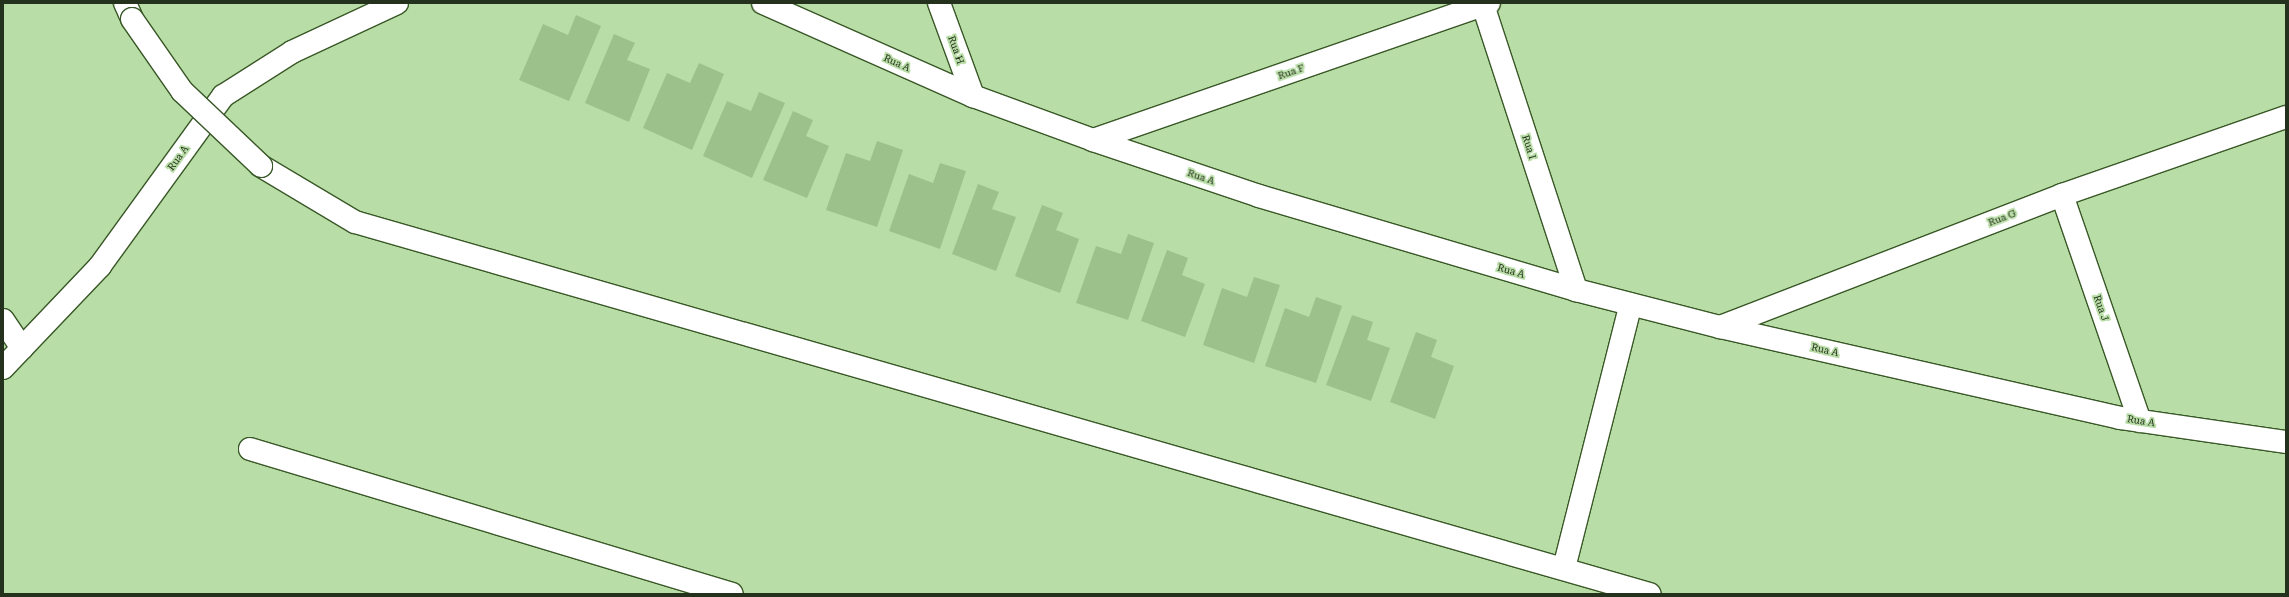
<!DOCTYPE html>
<html>
<head>
<meta charset="utf-8">
<style>
  body { margin:0 }
  #map { position:relative; width:2289px; height:597px; overflow:hidden; background:#b9dda7; font-family:"Roboto Serif",serif }
  div>[style] { position:absolute }
  [style*='--x'] { left:calc(var(--x)*1px); top:calc(var(--y)*1px); width:calc(var(--w)*1px); rotate:calc(var(--a)*1deg) }
  .building>* { inset:0; background:#9dc18b }
  .roads { filter:drop-shadow(1px 0 #395827) drop-shadow(-1px 0 #395827) drop-shadow(0 1px #395827) drop-shadow(0 -1px #395827) }
  .minor>* { height:22px; margin:-11px; padding:0 11px; transform-origin:11px; border-radius:11px; background:#fff }
  .bridges { filter:drop-shadow(1px 0 #395827) drop-shadow(-1px 0 #395827) drop-shadow(0 1px #395827) drop-shadow(0 -1px #395827) }
  .minor-bridge>* { height:22px; margin:-11px; padding:0 11px; transform-origin:11px; border-radius:11px; background:#fff }
  span { translate:-50% -50%; white-space:nowrap; text-align:center; line-height:1.15; -webkit-text-stroke:3.5px #b9dda7; paint-order:stroke }
  .street-label { font-size:10px; color:#24311c }
  .frame { position:absolute; inset:0; border:4px solid #24311c; pointer-events:none }
</style>
</head>
<body>
<div id="map">
  <div class="building">
    <div style="clip-path:polygon(576px 15px,601px 26px,569px 101px,519px 80px,543px 24px,568px 35px)"></div>
    <div style="clip-path:polygon(614px 34px,635px 43px,627px 60px,650px 69px,629px 122px,585px 103px)"></div>
    <div style="clip-path:polygon(699px 63px,724px 74px,692px 150px,643px 128px,667px 73px,690px 83px)"></div>
    <div style="clip-path:polygon(759px 92px,785px 103px,752px 178px,703px 156px,727px 101px,751px 111px)"></div>
    <div style="clip-path:polygon(793px 111px,813px 120px,806px 136px,829px 146px,807px 198px,763px 180px)"></div>
    <div style="clip-path:polygon(877px 141px,903px 150px,877px 227px,826px 210px,846px 153px,870px 161px)"></div>
    <div style="clip-path:polygon(940px 163px,966px 171px,940px 249px,889px 231px,909px 174px,933px 183px)"></div>
    <div style="clip-path:polygon(978px 184px,999px 192px,992px 209px,1016px 217px,996px 271px,952px 254px)"></div>
    <div style="clip-path:polygon(1042px 205px,1063px 213px,1056px 230px,1079px 239px,1060px 293px,1015px 276px)"></div>
    <div style="clip-path:polygon(1128px 234px,1154px 243px,1128px 320px,1076px 303px,1096px 246px,1121px 254px)"></div>
    <div style="clip-path:polygon(1167px 250px,1188px 258px,1182px 275px,1205px 284px,1185px 337px,1141px 321px)"></div>
    <div style="clip-path:polygon(1254px 277px,1280px 285px,1254px 363px,1203px 345px,1222px 288px,1247px 297px)"></div>
    <div style="clip-path:polygon(1316px 297px,1342px 306px,1316px 383px,1265px 366px,1285px 308px,1309px 317px)"></div>
    <div style="clip-path:polygon(1352px 315px,1373px 322px,1367px 340px,1390px 348px,1371px 401px,1326px 385px)"></div>
    <div style="clip-path:polygon(1416px 332px,1437px 340px,1431px 357px,1454px 366px,1435px 419px,1390px 402px)"></div>
  </div>
  <div class="roads">
    <div class="minor">
      <div style="--x:125;--y:3;--w:17;--a:66"></div>
      <div style="--x:763;--y:3;--w:230;--a:23.9"></div>
      <div style="--x:973;--y:96;--w:128;--a:20.1"></div>
      <div style="--x:1093;--y:140;--w:175;--a:18.6"></div>
      <div style="--x:1259;--y:196;--w:331;--a:16.5"></div>
      <div style="--x:1576;--y:290;--w:149;--a:14.4"></div>
      <div style="--x:1720;--y:327;--w:410;--a:12.8"></div>
      <div style="--x:2120;--y:418;--w:168;--a:8.2"></div>
      <div style="--x:939;--y:3;--w:99;--a:69.9"></div>
      <div style="--x:1483;--y:5;--w:300;--a:71.9"></div>
      <div style="--x:1093;--y:140;--w:419;--a:-19.1"></div>
      <div style="--x:261;--y:166;--w:109;--a:30.8"></div>
      <div style="--x:355;--y:222;--w:1347;--a:16.03"></div>
      <div style="--x:2062;--y:195;--w:239;--a:71"></div>
      <div style="--x:3;--y:320;--w:34;--a:56"></div>
      <div style="--x:1720;--y:327;--w:367;--a:-21.1"></div>
      <div style="--x:2062;--y:195;--w:237;--a:-19.2"></div>
      <div style="--x:3;--y:368;--w:141;--a:-46.4"></div>
      <div style="--x:100;--y:266;--w:210;--a:-54.1"></div>
      <div style="--x:223;--y:96;--w:82;--a:-32.5"></div>
      <div style="--x:292;--y:52;--w:116;--a:-25"></div>
      <div style="--x:250;--y:449;--w:503;--a:16.74"></div>
      <div style="--x:1564;--y:568;--w:272;--a:-75.8"></div>
    </div>
  </div>
  <div class="bridges">
    <div class="minor-bridge">
      <div style="--x:132;--y:19;--w:88;--a:55.2"></div>
      <div style="--x:182;--y:91;--w:109;--a:43.5"></div>
    </div>
  </div>
  <div class="street-label">
    <span style="left:956px;top:50px;rotate:70deg">Rua H</span>
    <span style="left:897px;top:63px;rotate:24deg">Rua A</span>
    <span style="left:1291px;top:72px;rotate:-19deg">Rua F</span>
    <span style="left:1529px;top:147px;rotate:72deg">Rua I</span>
    <span style="left:178px;top:158px;rotate:-54deg">Rua A</span>
    <span style="left:1201px;top:177px;rotate:19deg">Rua A</span>
    <span style="left:2002px;top:218px;rotate:-21deg">Rua G</span>
    <span style="left:1511px;top:271px;rotate:16deg">Rua A</span>
    <span style="left:2101px;top:308px;rotate:71deg">Rua J</span>
    <span style="left:1825px;top:350px;rotate:13deg">Rua A</span>
    <span style="left:2141px;top:421px;rotate:9deg">Rua A</span>
  </div>
  <div class="frame"></div>
</div>
</body>
</html>
